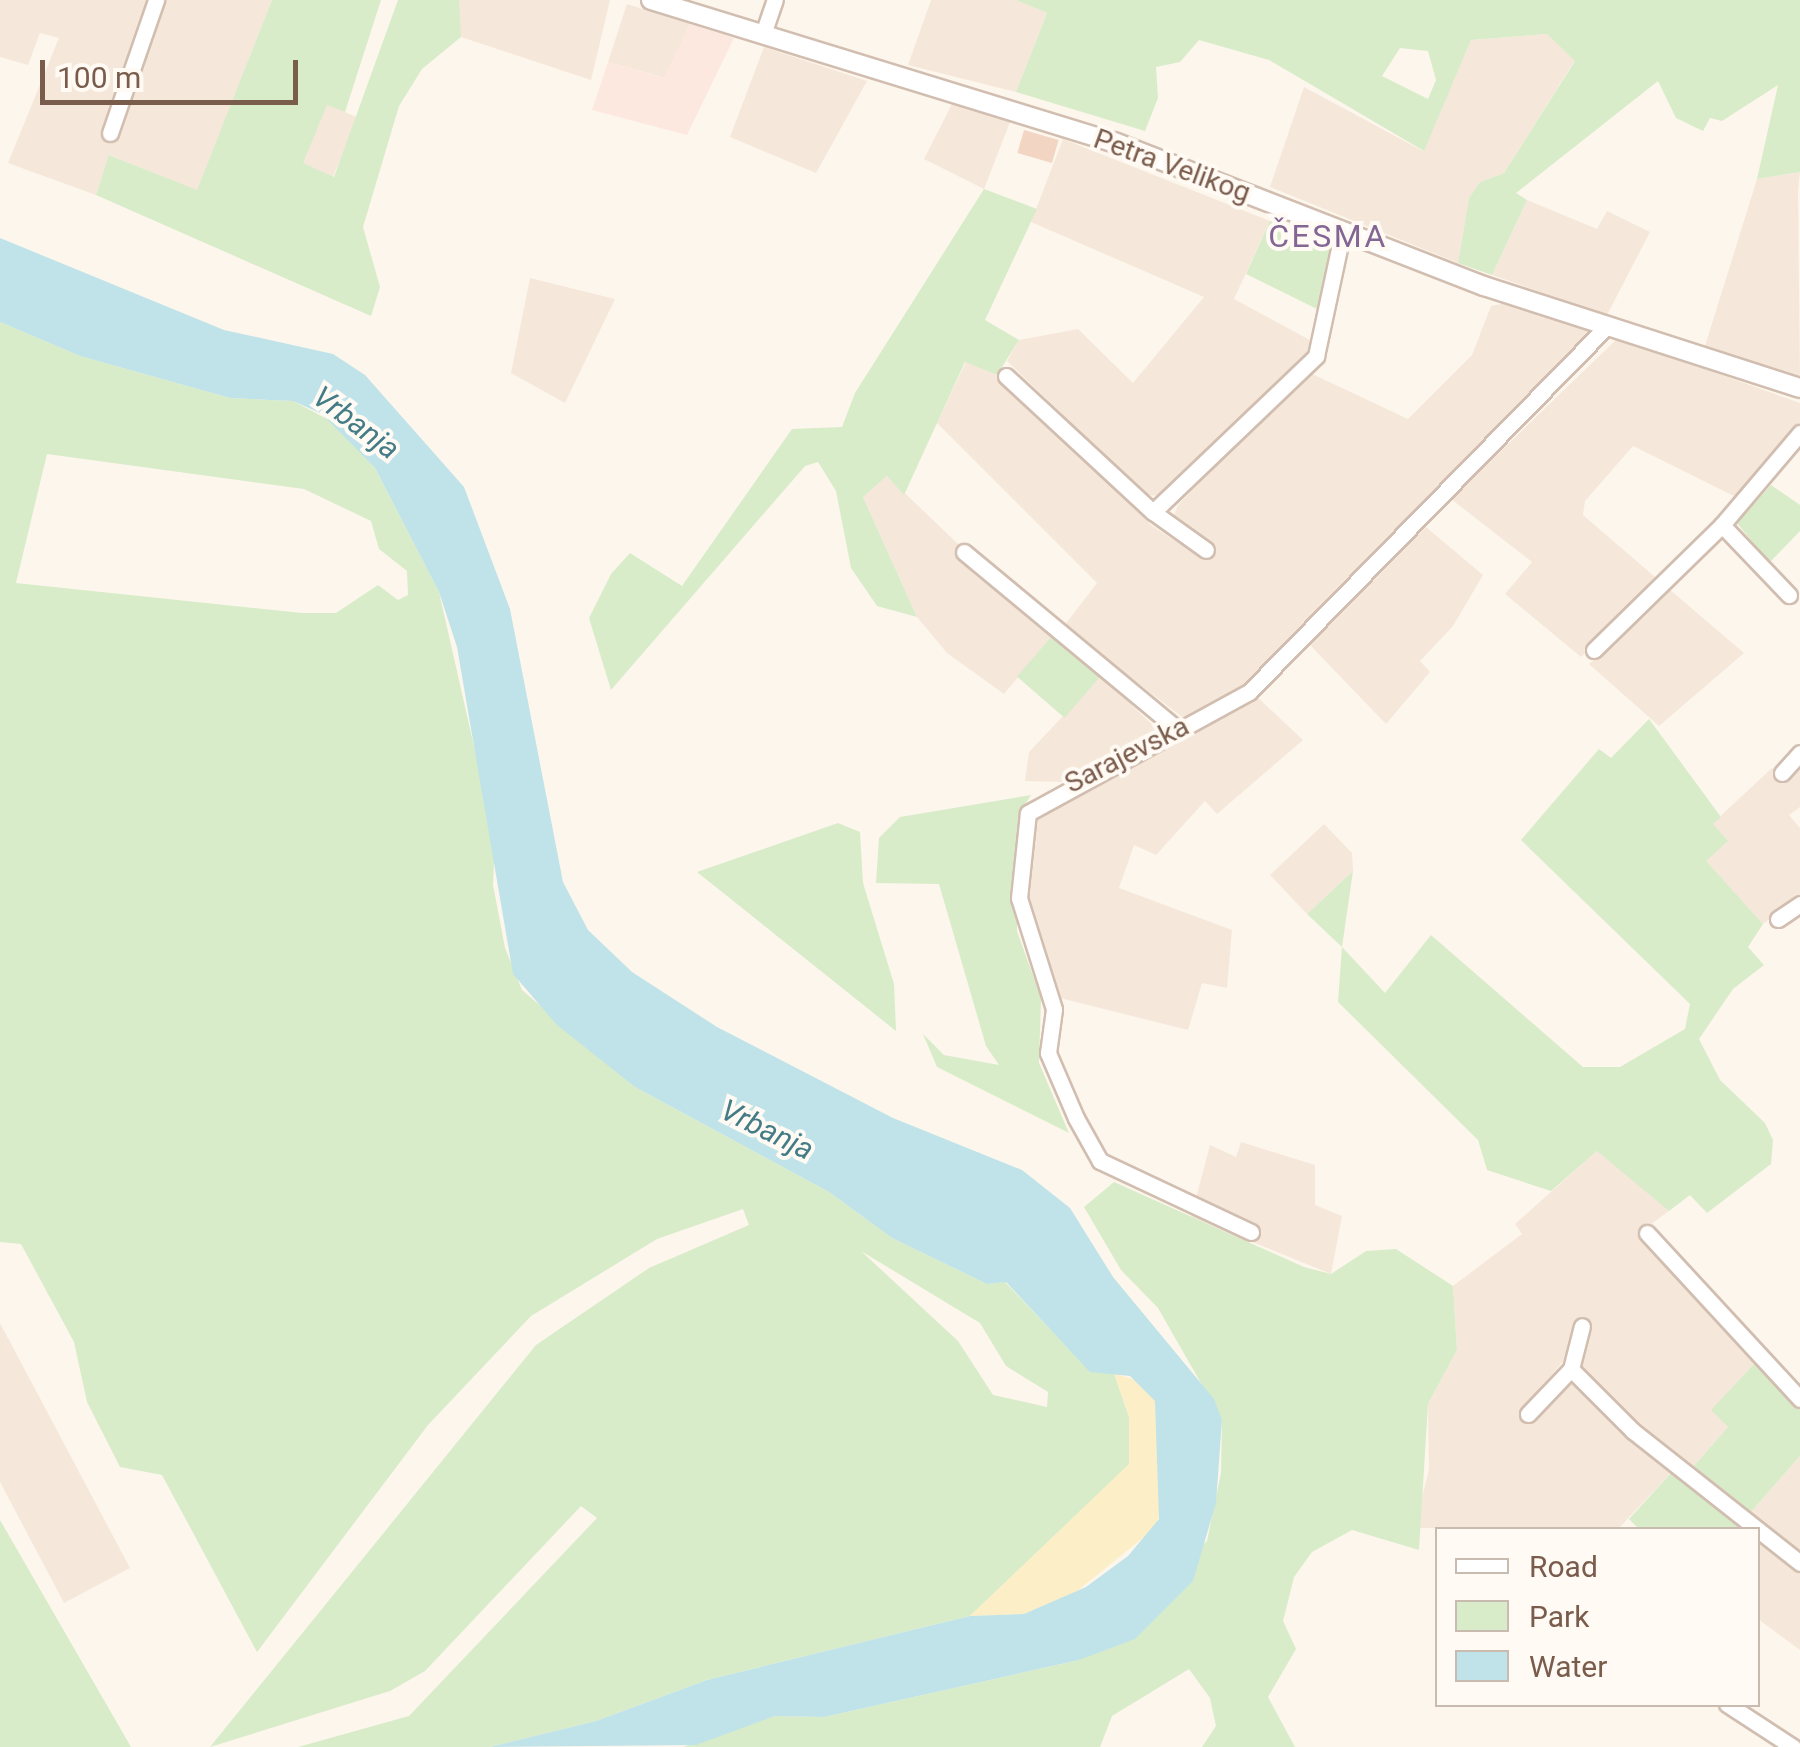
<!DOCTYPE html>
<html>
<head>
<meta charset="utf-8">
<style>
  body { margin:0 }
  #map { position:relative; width:1800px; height:1747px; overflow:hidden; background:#fdf6ec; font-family:Roboto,sans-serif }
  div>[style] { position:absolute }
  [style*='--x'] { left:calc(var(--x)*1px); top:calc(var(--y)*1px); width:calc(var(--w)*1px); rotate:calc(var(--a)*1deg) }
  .residential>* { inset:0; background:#f5e8da; transform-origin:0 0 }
  .commercial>* { inset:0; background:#fde8e0 }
  .green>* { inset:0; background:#d8ecc9; transform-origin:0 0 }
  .sand>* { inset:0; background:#fcefc7 }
  .water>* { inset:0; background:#bfe3e8 }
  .building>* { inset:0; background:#f3d5c3; transform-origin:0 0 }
  .roads { filter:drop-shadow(2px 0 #d1beb0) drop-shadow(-2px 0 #d1beb0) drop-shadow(0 2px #d1beb0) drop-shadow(0 -2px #d1beb0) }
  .minor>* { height:15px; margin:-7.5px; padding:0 7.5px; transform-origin:7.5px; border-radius:7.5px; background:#fff }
  .tertiary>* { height:18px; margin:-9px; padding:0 9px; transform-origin:9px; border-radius:9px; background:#fff }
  span { translate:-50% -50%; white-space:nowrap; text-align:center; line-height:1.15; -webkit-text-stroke:8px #fffaf3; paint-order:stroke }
  .street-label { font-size:28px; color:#7a5c4d }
  .water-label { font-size:30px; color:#437c86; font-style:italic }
  .quarter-label { font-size:32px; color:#846695; letter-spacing:2.5px }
  .legend { position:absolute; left:1435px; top:1527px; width:325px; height:180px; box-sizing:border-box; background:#fffaf3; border:2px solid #cabbb1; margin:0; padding:12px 18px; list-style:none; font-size:30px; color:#7a5c4d }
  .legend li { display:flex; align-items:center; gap:20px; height:50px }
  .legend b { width:50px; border:2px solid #cabbb1 }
  .scale { position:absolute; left:40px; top:60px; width:258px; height:45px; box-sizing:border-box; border:5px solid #7a5c4d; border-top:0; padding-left:12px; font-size:30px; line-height:35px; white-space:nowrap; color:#7a5c4d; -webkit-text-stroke:8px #fffaf3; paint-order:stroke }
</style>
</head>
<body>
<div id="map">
  <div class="residential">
    <div style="clip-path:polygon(0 0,272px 0,197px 191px,110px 155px,96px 195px,8px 163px,59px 38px,40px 33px,28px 65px,0 57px)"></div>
    <div style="clip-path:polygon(459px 0,610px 0,591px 80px,455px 35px)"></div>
    <div style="clip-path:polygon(931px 0,1016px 0,1047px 13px,1016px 92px,908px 65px)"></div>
    <div style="clip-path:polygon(627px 4px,690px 24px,665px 78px,608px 62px)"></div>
    <div style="clip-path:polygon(1547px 34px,1575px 60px,1504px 173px,1480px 182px,1469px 198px,1458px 263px,1270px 187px,1304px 87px,1423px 151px,1471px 40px)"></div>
    <div style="clip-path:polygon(764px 47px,867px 81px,816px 173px,730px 137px)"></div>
    <div style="left:327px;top:104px;width:35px;height:65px;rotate:24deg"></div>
    <div style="clip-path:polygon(952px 104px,1010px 122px,984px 189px,924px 159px)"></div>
    <div style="clip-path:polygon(1063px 139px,1270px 221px,1234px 299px,1317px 344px,1160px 496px,1146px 495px,1007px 361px,1019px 340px,1078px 329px,1133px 383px,1204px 297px,1031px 222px)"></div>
    <div style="clip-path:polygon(1800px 172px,1798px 190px,1800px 380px,1705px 346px,1757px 179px)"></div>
    <div style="clip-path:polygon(1527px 200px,1597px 229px,1607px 211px,1650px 232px,1607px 315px,1492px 275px)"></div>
    <div style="clip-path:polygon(530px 278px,615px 299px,565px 403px,511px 373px)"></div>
    <div style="clip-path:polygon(1512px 302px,1592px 332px,1252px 682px,1186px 720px,1064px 626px,1097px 583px,937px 423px,966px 362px,997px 375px,1151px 525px,1204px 560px,1214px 548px,1174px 515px,1178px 505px,1308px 372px,1408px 419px,1472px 355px,1491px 306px)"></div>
    <div style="clip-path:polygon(1618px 338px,1800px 403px,1800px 422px,1736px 497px,1633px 446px,1585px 501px,1583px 515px,1655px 577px,1581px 657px,1505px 594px,1532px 562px,1451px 499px)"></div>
    <div style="clip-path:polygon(887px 476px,1053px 635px,1004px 694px,947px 653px,917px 617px,863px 497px)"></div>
    <div style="clip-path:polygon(1426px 527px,1483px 575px,1453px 626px,1420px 661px,1430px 672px,1386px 724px,1310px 645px)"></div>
    <div style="clip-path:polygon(1669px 589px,1744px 653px,1659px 726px,1589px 664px)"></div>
    <div style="clip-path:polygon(1101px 676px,1161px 733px,1065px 782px,1025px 781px,1029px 752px)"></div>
    <div style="clip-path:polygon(1255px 695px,1303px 740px,1217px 814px,1205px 801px,1156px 855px,1134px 845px,1119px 888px,1232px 930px,1227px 988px,1202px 983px,1188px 1030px,1056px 997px,1025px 895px,1033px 816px)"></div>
    <div style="clip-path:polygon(1800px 762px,1800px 807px,1789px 815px,1800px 828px,1800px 897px,1763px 924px,1705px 861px,1727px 842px,1712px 824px,1772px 768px,1784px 779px)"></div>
    <div style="clip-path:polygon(1324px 824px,1352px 853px,1353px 871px,1307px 914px,1270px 875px)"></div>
    <div style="clip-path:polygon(1241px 1142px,1315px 1165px,1315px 1205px,1342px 1216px,1331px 1274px,1191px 1217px,1210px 1145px,1236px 1157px)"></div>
    <div style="clip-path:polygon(1597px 1151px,1611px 1155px,1669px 1211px,1639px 1233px,1755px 1363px,1712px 1410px,1728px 1427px,1692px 1468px,1580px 1371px,1588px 1332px,1521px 1411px,1530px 1419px,1571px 1376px,1674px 1470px,1618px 1529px,1414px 1528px,1429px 1470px,1428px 1404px,1457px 1350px,1453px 1286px,1522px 1234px,1515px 1224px)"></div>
    <div style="clip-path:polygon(0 1323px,130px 1568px,64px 1603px,0 1482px)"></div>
    <div style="clip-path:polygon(1800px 1456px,1800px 1556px,1749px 1514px)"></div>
    <div style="clip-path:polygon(1758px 1537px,1800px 1571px,1800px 1650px,1758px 1619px)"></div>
  </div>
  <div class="commercial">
    <div style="clip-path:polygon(690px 24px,734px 38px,687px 135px,592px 110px,608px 62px,664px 78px)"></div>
  </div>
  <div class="green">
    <div style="clip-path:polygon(272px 0,381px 0,345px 112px,327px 105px,303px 163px,334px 177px,398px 0,459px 0,461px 37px,422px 69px,399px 106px,363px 227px,380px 287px,371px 316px,96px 195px,109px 155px,197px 190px)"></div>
    <div style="clip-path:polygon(evenodd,1016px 0,1800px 0,1800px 172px,1757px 179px,1778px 85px,1722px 121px,1710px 118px,1703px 131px,1676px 118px,1658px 81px,1516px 193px,1527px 200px,1492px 275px,1458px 263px,1469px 198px,1480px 182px,1504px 173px,1575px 61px,1547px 34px,1471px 40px,1424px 151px,1269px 60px,1199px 40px,1180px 62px,1156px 67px,1158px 98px,1145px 131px,1016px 92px,1047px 13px,1016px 0,1400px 48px,1428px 51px,1436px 80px,1428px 99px,1382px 76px,1400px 48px)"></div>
    <div style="clip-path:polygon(984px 189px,1037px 209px,985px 320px,1019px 340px,997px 375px,965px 362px,904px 495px,887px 476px,863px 497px,917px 617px,877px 606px,851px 568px,836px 491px,818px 462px,805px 466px,611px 690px,589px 618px,611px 574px,630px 553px,682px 586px,792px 429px,842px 427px,855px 393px)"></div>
    <div style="clip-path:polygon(1270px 221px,1330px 248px,1325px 313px,1246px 274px)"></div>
    <div style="clip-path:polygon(evenodd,0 322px,80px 356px,230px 398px,293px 401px,329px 420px,375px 468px,439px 592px,495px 839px,493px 885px,505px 948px,522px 990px,635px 1087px,829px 1192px,892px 1238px,987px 1284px,1005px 1282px,1090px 1371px,1114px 1373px,1129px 1417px,1130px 1464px,970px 1616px,707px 1680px,596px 1721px,490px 1747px,298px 1747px,409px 1716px,597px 1518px,581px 1506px,425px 1671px,390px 1691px,210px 1747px,536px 1345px,649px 1268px,749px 1225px,743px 1209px,657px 1239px,531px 1316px,428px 1425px,257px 1652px,162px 1475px,120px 1467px,87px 1402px,74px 1342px,21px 1244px,0 1242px,0 322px,47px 454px,304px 489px,371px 521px,379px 549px,407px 571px,408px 595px,398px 600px,378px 585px,336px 613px,302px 613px,16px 583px,47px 454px,0 322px,861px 1251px,980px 1323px,1006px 1366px,1048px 1392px,1047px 1407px,993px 1395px,958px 1341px,861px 1251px)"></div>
    <div style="clip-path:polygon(1771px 485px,1800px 505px,1800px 531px,1769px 563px,1737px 523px)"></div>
    <div style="left:1053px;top:635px;width:63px;height:55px;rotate:41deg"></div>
    <div style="clip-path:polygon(1649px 719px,1721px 817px,1713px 824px,1728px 841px,1706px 861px,1763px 924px,1748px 947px,1764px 965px,1733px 989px,1699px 1039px,1720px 1080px,1765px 1123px,1773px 1140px,1771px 1164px,1707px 1213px,1690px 1195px,1669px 1211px,1597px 1151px,1551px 1191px,1487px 1170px,1478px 1140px,1338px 1002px,1342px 947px,1307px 914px,1353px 871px,1342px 947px,1385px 993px,1431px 935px,1583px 1067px,1620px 1067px,1685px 1029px,1690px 1004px,1521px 840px,1599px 749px,1611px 758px)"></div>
    <div style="clip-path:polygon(1031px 795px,1018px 816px,1017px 931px,1041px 998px,1039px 1063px,1069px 1133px,937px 1067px,923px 1034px,944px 1055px,999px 1065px,986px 1046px,939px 884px,876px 883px,879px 838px,900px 817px)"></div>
    <div style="clip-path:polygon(838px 823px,860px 832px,863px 883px,894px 984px,896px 1031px,697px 872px)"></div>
    <div style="clip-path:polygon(1114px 1182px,1304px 1267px,1331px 1274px,1366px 1251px,1396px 1249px,1453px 1286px,1457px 1350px,1428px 1404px,1419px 1550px,1352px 1530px,1312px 1552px,1294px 1577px,1283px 1621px,1296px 1649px,1268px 1697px,1295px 1747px,1202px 1747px,1216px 1726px,1210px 1698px,1189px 1669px,1112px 1716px,1100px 1747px,683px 1747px,775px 1716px,824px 1717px,1079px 1660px,1207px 1541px,1221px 1473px,1222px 1420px,1158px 1308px,1121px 1270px,1084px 1207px)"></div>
    <div style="clip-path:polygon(1755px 1363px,1800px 1410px,1800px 1456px,1749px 1514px,1692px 1468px,1728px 1427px,1711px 1410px)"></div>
    <div style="clip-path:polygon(1674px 1470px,1746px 1530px,1639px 1529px,1629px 1519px)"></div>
    <div style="clip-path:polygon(0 1520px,131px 1747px,0 1747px)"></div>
  </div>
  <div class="sand">
    <div style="clip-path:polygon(1114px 1373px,1141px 1382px,1156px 1401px,1162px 1509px,1154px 1529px,1076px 1592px,1024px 1614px,970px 1616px,1129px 1464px,1129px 1417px)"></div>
  </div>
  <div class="water">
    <div style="clip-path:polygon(0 238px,224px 330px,333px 354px,365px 375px,464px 487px,510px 609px,563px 882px,588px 930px,632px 972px,717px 1027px,893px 1118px,1022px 1170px,1070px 1208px,1113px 1277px,1214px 1399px,1222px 1420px,1216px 1503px,1193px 1581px,1135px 1639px,1079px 1660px,824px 1717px,775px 1716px,696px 1745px,490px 1747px,596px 1721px,707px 1680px,970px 1616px,1024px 1614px,1086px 1587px,1128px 1556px,1159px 1519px,1155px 1401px,1130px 1376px,1090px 1372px,1006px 1282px,987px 1284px,892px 1238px,829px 1192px,635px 1087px,557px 1025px,513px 974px,457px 647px,439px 592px,375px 468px,322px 414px,293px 401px,230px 398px,80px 356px,0 322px)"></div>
  </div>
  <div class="building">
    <div style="left:1024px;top:130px;width:36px;height:24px;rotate:16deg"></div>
  </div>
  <div class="roads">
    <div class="minor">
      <div style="--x:763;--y:34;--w:36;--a:-71"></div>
      <div style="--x:110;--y:133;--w:141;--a:-70.9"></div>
      <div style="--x:1006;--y:376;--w:200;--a:42.8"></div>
      <div style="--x:1153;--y:512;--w:226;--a:-43.7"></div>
      <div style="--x:1316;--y:356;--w:129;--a:-77.9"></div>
      <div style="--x:1153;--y:512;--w:65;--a:35.6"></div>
      <div style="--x:1722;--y:525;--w:97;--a:46.3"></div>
      <div style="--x:964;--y:552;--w:277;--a:39.7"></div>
      <div style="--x:1594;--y:650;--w:179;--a:-44.3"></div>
      <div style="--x:1722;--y:525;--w:121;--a:-49.7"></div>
      <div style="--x:1782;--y:773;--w:27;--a:-48"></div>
      <div style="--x:1778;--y:919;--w:27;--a:-34"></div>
      <div style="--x:1251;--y:1232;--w:167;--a:-154.8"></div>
      <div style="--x:1100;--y:1161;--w:49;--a:-119.2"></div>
      <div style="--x:1076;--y:1118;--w:71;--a:-113.3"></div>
      <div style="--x:1048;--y:1053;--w:44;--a:-82.2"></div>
      <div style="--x:1054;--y:1009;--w:116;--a:-107.5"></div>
      <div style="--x:1019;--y:898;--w:85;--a:-84"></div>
      <div style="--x:1028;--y:813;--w:252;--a:-28.7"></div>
      <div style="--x:1249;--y:692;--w:513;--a:-45.63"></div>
      <div style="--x:1647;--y:1233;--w:226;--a:47.3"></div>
      <div style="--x:1571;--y:1369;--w:88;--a:45"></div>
      <div style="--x:1633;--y:1431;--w:213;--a:38.3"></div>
      <div style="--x:1528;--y:1414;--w:62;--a:-46.3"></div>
      <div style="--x:1571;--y:1369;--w:44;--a:-75.7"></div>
      <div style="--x:1727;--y:1704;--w:79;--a:33.1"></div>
    </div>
    <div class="tertiary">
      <div style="--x:651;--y:0;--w:484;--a:17.1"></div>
      <div style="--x:1114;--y:142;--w:397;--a:21.3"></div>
      <div style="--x:1484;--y:286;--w:332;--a:17.9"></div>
    </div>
  </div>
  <div class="street-label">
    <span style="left:1172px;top:166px;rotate:20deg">Petra Velikog</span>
    <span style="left:1127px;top:755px;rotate:-27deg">Sarajevska</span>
  </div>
  <div class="water-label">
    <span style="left:356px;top:423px;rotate:37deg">Vrbanja</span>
    <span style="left:767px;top:1130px;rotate:26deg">Vrbanja</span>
  </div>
  <div class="quarter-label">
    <span style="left:1328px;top:236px">ČESMA</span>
  </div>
  <ul class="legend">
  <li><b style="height:12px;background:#fff"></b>Road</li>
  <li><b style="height:28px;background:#d8ecc9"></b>Park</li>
  <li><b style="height:28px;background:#bfe3e8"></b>Water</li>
  </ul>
  <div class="scale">100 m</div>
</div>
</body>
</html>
